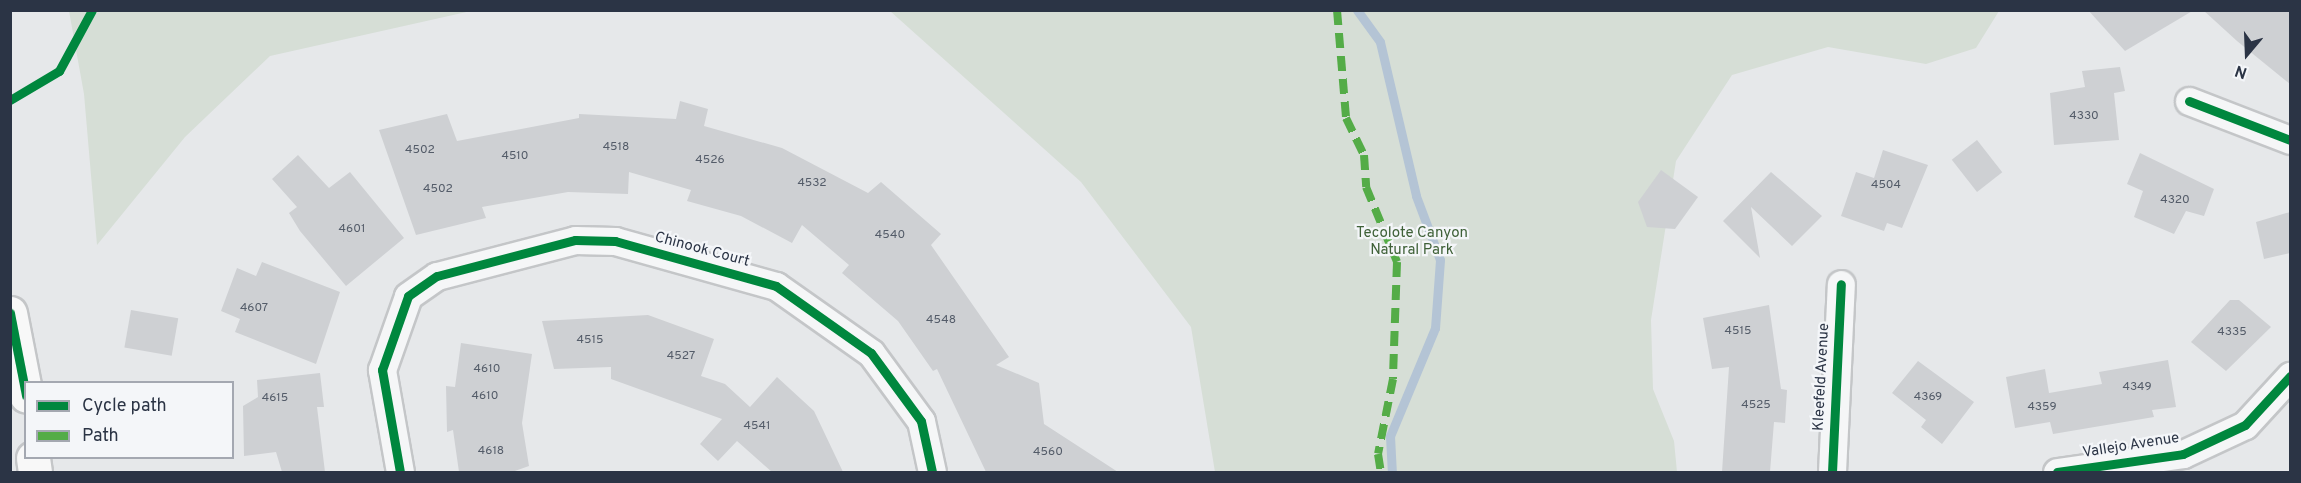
<!DOCTYPE html>
<html>
<head>
<meta charset="utf-8">
<style>
  body { margin:0 }
  #map { position:relative; width:2301px; height:483px; overflow:hidden; background:#e6e8ea; font-family:Overpass,sans-serif }
  div>[style] { position:absolute }
  [style*='--x'] { left:calc(var(--x)*1px); top:calc(var(--y)*1px); width:calc(var(--w)*1px); rotate:calc(var(--a)*1deg) }
  .green>* { inset:0; background:#d6ded6 }
  .stream>* { height:9px; margin:-4.5px; padding:0 4.5px; transform-origin:4.5px; border-radius:4.5px; background:#b4c4d5 }
  .building>* { inset:0; background:#ced0d3; transform-origin:0 0 }
  .roads { filter:drop-shadow(2px 0 #c4c6c8) drop-shadow(-2px 0 #c4c6c8) drop-shadow(0 2px #c4c6c8) drop-shadow(0 -2px #c4c6c8) }
  .street>* { height:27px; margin:-13.5px; padding:0 13.5px; transform-origin:13.5px; border-radius:13.5px; background:#f5f6f7 }
  .primary>* { height:33px; margin:-16.5px; padding:0 16.5px; transform-origin:16.5px; border-radius:16.5px; background:#f8f8f8 }
  .quiet>* { height:8px; margin-top:-4px; transform-origin:0; background:repeating-linear-gradient(90deg,#54ac47 0 15px,transparent 0 23px) }
  .cycleway>* { height:9px; margin:-4.5px; padding:0 4.5px; transform-origin:4.5px; border-radius:4.5px; background:#00873e }
  span { translate:-50% -50%; white-space:nowrap; text-align:center; line-height:1.15; -webkit-text-stroke:4.5px #f4f6f9; paint-order:stroke }
  .number-label { font-size:12px; color:#545c69 }
  .number-label span { -webkit-text-stroke-width:0 }
  .park-label { font-size:15px; color:#3f6138 }
  .street-label { font-size:15px; color:#2b3445 }
  .frame { position:absolute; inset:0; border:12px solid #2b3445; pointer-events:none }
  .legend { position:absolute; left:24px; top:381px; width:210px; height:78px; box-sizing:border-box; background:#f4f6f9; border:2px solid #a4a8b1; margin:0; padding:8px 10px; list-style:none; font-size:18px; color:#2b3445 }
  .legend li { display:flex; align-items:center; gap:12px; height:30px }
  .legend b { width:30px; border:2px solid #a4a8b1 }
  .north { position:absolute; left:2217px; top:24px; width:60px; height:60px; -webkit-text-stroke:4px #f4f6f9; paint-order:stroke; rotate:199deg; font-size:16px; font-weight:700; line-height:24px; text-align:center; color:#2b3445 }
  .north::after { content:''; display:block; margin:auto; width:21px; height:27px; background:#2b3445; clip-path:polygon(50% 0,100% 100%,50% 72%,0 100%) }
</style>
</head>
<body>
<div id="map">
  <div class="green">
    <div style="clip-path:polygon(69px 11px,69px 10px,471px 11px,270px 56px,185px 137px,97px 245px,84px 94px)"></div>
    <div style="clip-path:polygon(890px 11px,1999px 11px,1976px 48px,1926px 64px,1828px 47px,1732px 75px,1676px 161px,1651px 320px,1653px 389px,1674px 441px,1677px 472px,1215px 472px,1191px 327px,1081px 182px)"></div>
  </div>
  <div class="stream">
    <div style="--x:1357;--y:10;--w:39;--a:54"></div>
    <div style="--x:1380;--y:42;--w:158;--a:76.8"></div>
    <div style="--x:1416;--y:196;--w:68;--a:69.4"></div>
    <div style="--x:1440;--y:260;--w:68;--a:94.2"></div>
    <div style="--x:1435;--y:328;--w:117;--a:112.6"></div>
    <div style="--x:1390;--y:436;--w:36;--a:87"></div>
  </div>
  <div class="building">
    <div style="clip-path:polygon(2088px 10px,2194px 10px,2125px 51px)"></div>
    <div style="clip-path:polygon(2203px 10px,2290px 10px,2290px 84px,2237px 41px)"></div>
    <div style="clip-path:polygon(2120px 67px,2125px 91px,2114px 93px,2119px 140px,2054px 145px,2050px 93px,2085px 87px,2082px 71px)"></div>
    <div style="clip-path:polygon(680px 101px,708px 109px,704px 126px,782px 148px,868px 193px,881px 182px,941px 234px,931px 245px,1009px 357px,996px 365px,1039px 383px,1044px 424px,1118px 472px,986px 472px,937px 369px,933px 371px,898px 321px,842px 273px,849px 265px,802px 225px,792px 243px,741px 216px,687px 201px,691px 190px,629px 172px,628px 194px,568px 192px,482px 207px,486px 218px,416px 235px,379px 130px,447px 114px,457px 141px,579px 118px,579px 114px,676px 119px)"></div>
    <div style="left:1977px;top:140px;width:41px;height:32px;rotate:52deg"></div>
    <div style="clip-path:polygon(1883px 150px,1928px 165px,1902px 228px,1887px 223px,1884px 231px,1841px 216px,1856px 172px,1874px 178px)"></div>
    <div style="clip-path:polygon(2140px 153px,2214px 189px,2204px 216px,2186px 211px,2174px 234px,2134px 217px,2143px 191px,2127px 184px)"></div>
    <div style="clip-path:polygon(298px 155px,329px 188px,350px 172px,404px 238px,346px 286px,300px 231px,289px 213px,297px 207px,272px 179px)"></div>
    <div style="clip-path:polygon(1661px 170px,1698px 197px,1675px 229px,1647px 227px,1638px 202px)"></div>
    <div style="clip-path:polygon(1771px 172px,1822px 216px,1792px 246px,1751px 207px,1760px 258px,1723px 221px)"></div>
    <div style="clip-path:polygon(2290px 212px,2290px 253px,2264px 259px,2256px 222px)"></div>
    <div style="clip-path:polygon(262px 262px,340px 292px,316px 364px,235px 332px,240px 319px,221px 311px,237px 268px,256px 276px)"></div>
    <div style="clip-path:polygon(2230px 300px,2239px 300px,2271px 327px,2226px 371px,2191px 342px)"></div>
    <div style="clip-path:polygon(1769px 305px,1781px 389px,1787px 390px,1785px 423px,1774px 422px,1770px 472px,1722px 472px,1729px 367px,1712px 369px,1703px 318px)"></div>
    <div style="left:131px;top:310px;width:48px;height:38px;rotate:10deg"></div>
    <div style="clip-path:polygon(648px 315px,714px 339px,701px 376px,725px 384px,750px 407px,777px 377px,814px 411px,843px 472px,772px 472px,737px 441px,718px 461px,700px 444px,722px 419px,611px 379px,611px 367px,554px 369px,542px 321px)"></div>
    <div style="clip-path:polygon(461px 343px,532px 354px,522px 423px,529px 466px,512px 472px,459px 472px,453px 430px,447px 432px,446px 386px,455px 387px)"></div>
    <div style="clip-path:polygon(2168px 360px,2176px 407px,2152px 410px,2154px 417px,2053px 434px,2050px 422px,2015px 428px,2006px 377px,2045px 369px,2049px 393px,2102px 384px,2099px 372px)"></div>
    <div style="clip-path:polygon(1918px 361px,1974px 402px,1942px 444px,1921px 427px,1926px 420px,1892px 393px)"></div>
    <div style="clip-path:polygon(320px 373px,324px 407px,317px 407px,325px 472px,282px 472px,276px 452px,244px 456px,243px 406px,258px 397px,257px 380px)"></div>
  </div>
  <div class="roads">
    <div class="street">
      <div style="--x:2189;--y:101;--w:108;--a:21.1"></div>
      <div style="--x:400;--y:472;--w:104;--a:-100"></div>
      <div style="--x:382;--y:370;--w:78;--a:-70.6"></div>
      <div style="--x:408;--y:296;--w:35;--a:-35"></div>
      <div style="--x:437;--y:276;--w:143;--a:-14.6"></div>
      <div style="--x:575;--y:240;--w:40;--a:1.4"></div>
      <div style="--x:615;--y:241;--w:167;--a:15.6"></div>
      <div style="--x:776;--y:286;--w:116;--a:35.2"></div>
      <div style="--x:871;--y:353;--w:84;--a:53.7"></div>
      <div style="--x:921;--y:421;--w:52;--a:77.8"></div>
      <div style="--x:1832;--y:472;--w:188;--a:-87.3"></div>
      <div style="--x:2057;--y:472;--w:127;--a:-8.1"></div>
      <div style="--x:2183;--y:454;--w:68;--a:-25.1"></div>
      <div style="--x:2245;--y:425;--w:67;--a:-47.4"></div>
    </div>
    <div class="primary">
      <div style="--x:10;--y:313;--w:84;--a:79"></div>
      <div style="--x:33;--y:458;--w:14;--a:82"></div>
    </div>
  </div>
  <div class="quiet">
    <div style="--x:1337;--y:10;--w:108;--a:85.2"></div>
    <div style="--x:1346;--y:118;--w:41;--a:64.1"></div>
    <div style="--x:1364;--y:155;--w:32;--a:86"></div>
    <div style="--x:1366;--y:187;--w:81;--a:67.5"></div>
    <div style="--x:1397;--y:262;--w:117;--a:92"></div>
    <div style="--x:1393;--y:379;--w:76;--a:101.3"></div>
    <div style="--x:1378;--y:454;--w:18;--a:81"></div>
  </div>
  <div class="cycleway">
    <div style="--x:10;--y:100;--w:57;--a:-30.6"></div>
    <div style="--x:59;--y:71;--w:69;--a:-61.6"></div>
    <div style="--x:2189;--y:101;--w:108;--a:21.1"></div>
    <div style="--x:10;--y:313;--w:84;--a:79"></div>
    <div style="--x:400;--y:472;--w:104;--a:-100"></div>
    <div style="--x:382;--y:370;--w:78;--a:-70.6"></div>
    <div style="--x:408;--y:296;--w:35;--a:-35"></div>
    <div style="--x:437;--y:276;--w:143;--a:-14.6"></div>
    <div style="--x:575;--y:240;--w:40;--a:1.4"></div>
    <div style="--x:615;--y:241;--w:167;--a:15.6"></div>
    <div style="--x:776;--y:286;--w:116;--a:35.2"></div>
    <div style="--x:871;--y:353;--w:84;--a:53.7"></div>
    <div style="--x:921;--y:421;--w:52;--a:77.8"></div>
    <div style="--x:1832;--y:472;--w:188;--a:-87.3"></div>
    <div style="--x:2057;--y:472;--w:127;--a:-8.1"></div>
    <div style="--x:2183;--y:454;--w:68;--a:-25.1"></div>
    <div style="--x:2245;--y:425;--w:67;--a:-47.4"></div>
  </div>
  <div class="number-label">
    <span style="left:2084px;top:117px">4330</span>
    <span style="left:616px;top:148px">4518</span>
    <span style="left:420px;top:151px">4502</span>
    <span style="left:515px;top:157px">4510</span>
    <span style="left:710px;top:161px">4526</span>
    <span style="left:812px;top:184px">4532</span>
    <span style="left:1886px;top:186px">4504</span>
    <span style="left:438px;top:190px">4502</span>
    <span style="left:2175px;top:201px">4320</span>
    <span style="left:352px;top:230px">4601</span>
    <span style="left:890px;top:236px">4540</span>
    <span style="left:254px;top:309px">4607</span>
    <span style="left:941px;top:321px">4548</span>
    <span style="left:1738px;top:332px">4515</span>
    <span style="left:2232px;top:333px">4335</span>
    <span style="left:590px;top:341px">4515</span>
    <span style="left:681px;top:357px">4527</span>
    <span style="left:487px;top:370px">4610</span>
    <span style="left:2137px;top:388px">4349</span>
    <span style="left:485px;top:397px">4610</span>
    <span style="left:1928px;top:398px">4369</span>
    <span style="left:275px;top:399px">4615</span>
    <span style="left:1756px;top:406px">4525</span>
    <span style="left:2042px;top:408px">4359</span>
    <span style="left:757px;top:427px">4541</span>
    <span style="left:491px;top:452px">4618</span>
    <span style="left:1048px;top:453px">4560</span>
  </div>
  <div class="park-label">
    <span style="left:1412px;top:242px">Tecolote Canyon<br>Natural Park</span>
  </div>
  <div class="street-label">
    <span style="left:702px;top:250px;rotate:15deg">Chinook Court</span>
    <span style="left:1822px;top:377px;rotate:-87deg">Kleefeld Avenue</span>
    <span style="left:2131px;top:446px;rotate:-9deg">Vallejo Avenue</span>
  </div>
  <div class="frame"></div>
  <ul class="legend">
  <li><b style="height:8px;background:#00873e"></b>Cycle path</li>
  <li><b style="height:8px;background:#54ac47"></b>Path</li>
  </ul>
  <div class="north">N</div>
</div>
</body>
</html>
